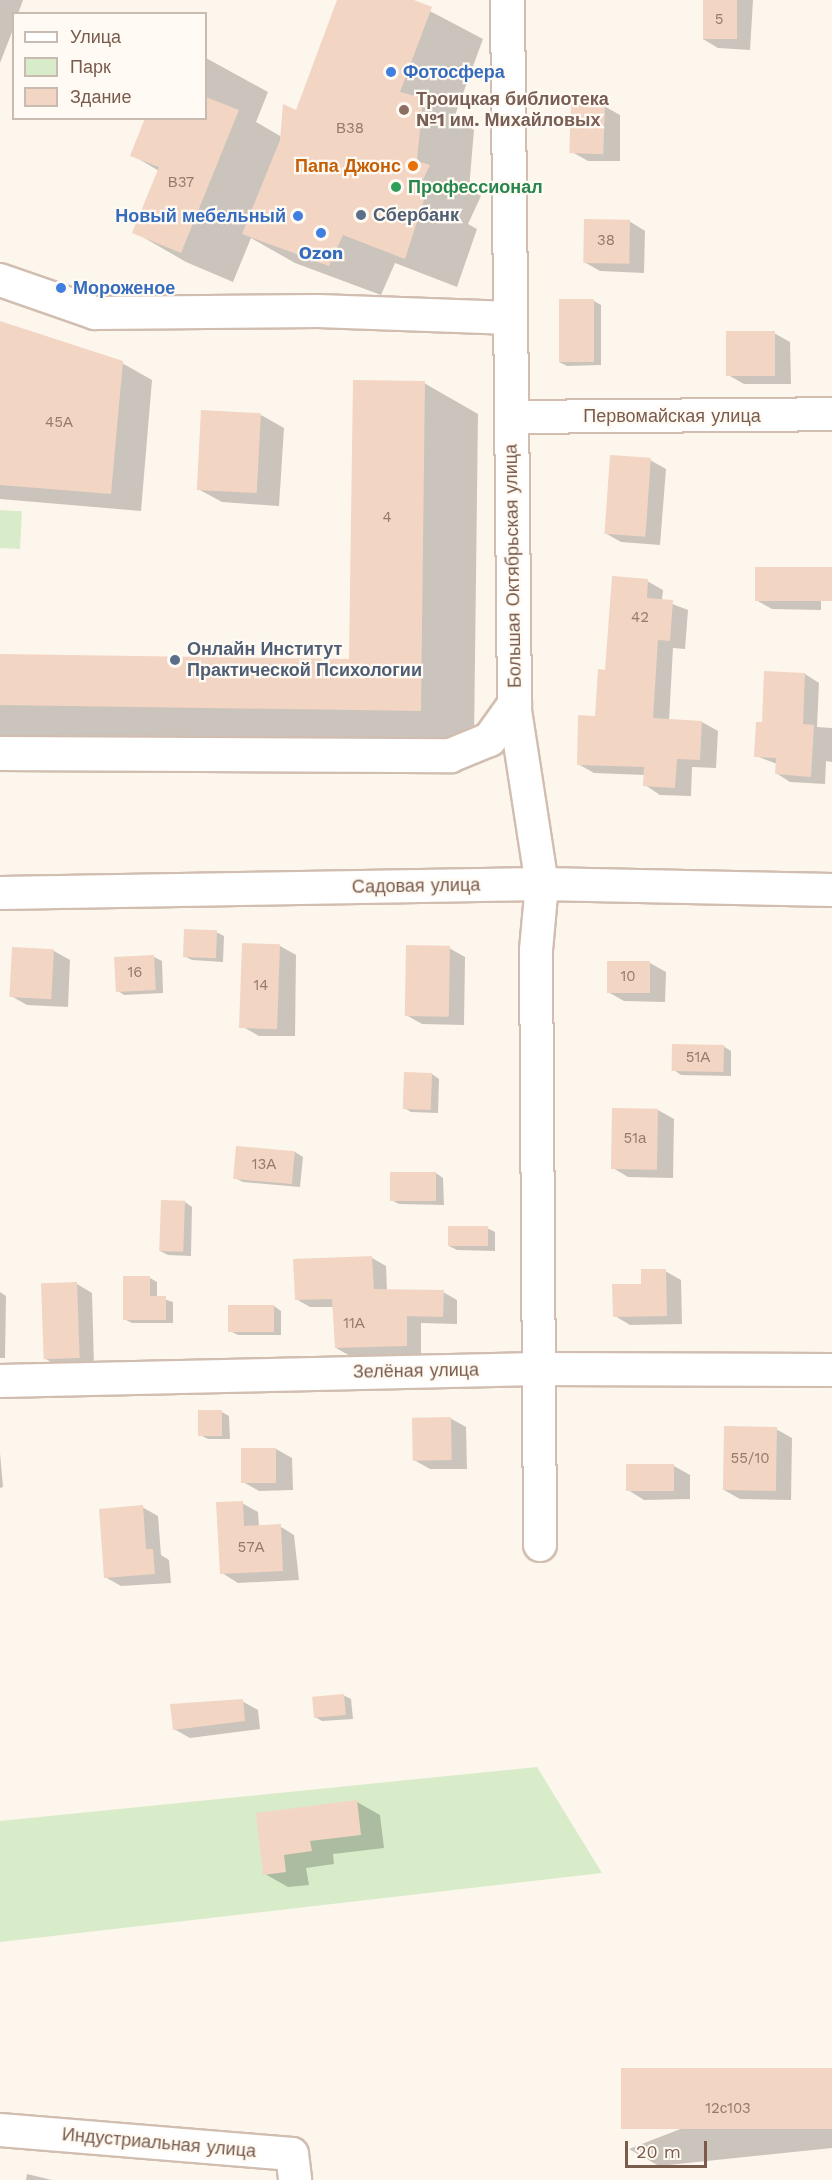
<!DOCTYPE html>
<html>
<head>
<meta charset="utf-8">
<style>
  body { margin:0 }
  #map { position:relative; width:832px; height:2180px; overflow:hidden; background:#fdf6ec; font-family:"Work Sans",sans-serif }
  div>[style] { position:absolute }
  [style*='--x'] { left:calc(var(--x)*1px); top:calc(var(--y)*1px); width:calc(var(--w)*1px); rotate:calc(var(--a)*1deg) }
  .green>* { inset:0; background:#d8ecc9; transform-origin:0 0 }
  .shadow>* { inset:0; background:#0003 }
  .building>* { inset:0; background:#f3d5c3; transform-origin:0 0 }
  .roads { filter:drop-shadow(2px 0 #d1beb0) drop-shadow(-2px 0 #d1beb0) drop-shadow(0 2px #d1beb0) drop-shadow(0 -2px #d1beb0) }
  .street>* { height:32px; margin:-16px; padding:0 16px; transform-origin:16px; border-radius:16px; background:#fff }
  .secondary>* { height:33px; margin:-16.5px; padding:0 16.5px; transform-origin:16.5px; border-radius:16.5px; background:#fff }
  .dots>* { width:16px; height:16px; translate:-50% -50%; box-sizing:border-box; border:3px solid #fffaf3; border-radius:50% }
  span { translate:-50% -50%; white-space:nowrap; text-align:center; line-height:1.15; -webkit-text-stroke:4.5px #fffaf3; paint-order:stroke }
  .number-label { font-size:15px; color:#987a6a }
  .number-label span { -webkit-text-stroke-width:0 }
  .shop-label { font-size:18px; color:#366cbe; font-weight:700 }
  .left { translate:0 -50%; text-align:left }
  .right { translate:-100% -50%; text-align:right }
  .education-label { font-size:18px; color:#785e54; font-weight:700 }
  .food-label { font-size:18px; color:#c56008; font-weight:700 }
  .leisure-label { font-size:18px; color:#27864d; font-weight:700 }
  .service-label { font-size:18px; color:#4e5e75; font-weight:700 }
  .street-label { font-size:18px; color:#7a5c4d }
  .legend { position:absolute; left:12px; top:12px; width:195px; height:108px; box-sizing:border-box; background:#fffaf3; border:2px solid #cabbb1; margin:0; padding:8px 10px; list-style:none; font-size:18px; color:#7a5c4d }
  .legend li { display:flex; align-items:center; gap:12px; height:30px }
  .legend b { width:30px; border:2px solid #cabbb1 }
  .scale { position:absolute; left:625px; top:2141px; width:82px; height:27px; box-sizing:border-box; border:3px solid #7a5c4d; border-top:0; padding-left:8px; font-size:18px; line-height:21px; white-space:nowrap; color:#7a5c4d; -webkit-text-stroke:4px #fffaf3; paint-order:stroke }
</style>
</head>
<body>
<div id="map">
  <div class="green">
    <div style="left:0;top:510px;width:22px;height:38px;rotate:3deg"></div>
    <div style="clip-path:polygon(537px 1767px,602px 1873px,0 1942px,0 1821px)"></div>
  </div>
  <div class="shadow">
    <div style="clip-path:polygon(0 0,23px 0,18px 14px,14px 14px,14px 27px,0 63px)"></div>
    <div style="clip-path:polygon(339px 0,409px 0,483px 39px,454px 118px,474px 130px,469px 189px,481px 196px,468px 224px,477px 229px,457px 287px,395px 263px,381px 295px,295px 263px,251px 238px,233px 282px,186px 262px,134px 232px,159px 171px,132px 155px,206px 118px,206px 58px,268px 92px,256px 122px,282px 137px,297px 112px)"></div>
    <div style="clip-path:polygon(705px 0,753px 0,750px 50px,718px 48px,703px 39px)"></div>
    <div style="clip-path:polygon(604px 106px,620px 115px,620px 161px,588px 161px,572px 152px)"></div>
    <div style="clip-path:polygon(629px 221px,645px 231px,644px 273px,600px 271px,584px 262px)"></div>
    <div style="clip-path:polygon(594px 301px,601px 305px,601px 365px,567px 366px,559px 362px)"></div>
    <div style="clip-path:polygon(0 323px,122px 363px,152px 380px,141px 511px,0 499px)"></div>
    <div style="clip-path:polygon(774px 333px,790px 342px,791px 384px,744px 384px,728px 375px)"></div>
    <div style="clip-path:polygon(424px 383px,478px 414px,474px 742px,0 735px,0 655px,351px 660px)"></div>
    <div style="clip-path:polygon(261px 415px,284px 428px,279px 506px,222px 502px,198px 489px)"></div>
    <div style="clip-path:polygon(650px 460px,666px 469px,660px 545px,621px 542px,605px 533px)"></div>
    <div style="clip-path:polygon(821px 578px,821px 610px,772px 609px,756px 600px)"></div>
    <div style="clip-path:polygon(647px 581px,663px 590px,662px 600px,688px 610px,685px 649px,673px 648px,669px 721px,702px 722px,718px 731px,716px 768px,692px 767px,691px 796px,660px 795px,645px 785px,645px 775px,594px 773px,578px 764px,596px 717px,607px 671px)"></div>
    <div style="clip-path:polygon(805px 674px,819px 683px,817px 727px,832px 728px,832px 762px,826px 761px,825px 784px,790px 782px,776px 773px,777px 764px,756px 756px,763px 724px)"></div>
    <div style="clip-path:polygon(216px 932px,224px 936px,223px 962px,192px 960px,184px 956px)"></div>
    <div style="clip-path:polygon(280px 946px,296px 955px,295px 1036px,259px 1036px,243px 1027px)"></div>
    <div style="clip-path:polygon(449px 948px,465px 957px,464px 1025px,422px 1024px,406px 1015px)"></div>
    <div style="clip-path:polygon(13px 949px,54px 951px,70px 960px,68px 1007px,27px 1005px,11px 996px)"></div>
    <div style="clip-path:polygon(154px 957px,162px 961px,163px 993px,124px 995px,117px 990px)"></div>
    <div style="clip-path:polygon(650px 963px,666px 972px,665px 1002px,624px 1001px,608px 992px)"></div>
    <div style="clip-path:polygon(723px 1046px,731px 1051px,731px 1076px,681px 1075px,674px 1070px)"></div>
    <div style="clip-path:polygon(432px 1074px,439px 1079px,438px 1113px,411px 1112px,404px 1108px)"></div>
    <div style="clip-path:polygon(658px 1110px,674px 1119px,673px 1178px,628px 1177px,613px 1168px)"></div>
    <div style="clip-path:polygon(237px 1147px,295px 1152px,303px 1157px,300px 1187px,243px 1182px,235px 1178px)"></div>
    <div style="clip-path:polygon(436px 1173px,443px 1178px,444px 1205px,399px 1204px,391px 1200px)"></div>
    <div style="clip-path:polygon(185px 1202px,192px 1207px,191px 1256px,168px 1255px,160px 1251px)"></div>
    <div style="clip-path:polygon(487px 1228px,495px 1232px,495px 1251px,457px 1250px,449px 1246px)"></div>
    <div style="clip-path:polygon(372px 1258px,386px 1266px,387px 1291px,443px 1292px,457px 1300px,457px 1324px,421px 1323px,421px 1354px,350px 1356px,336px 1348px,334px 1307px,310px 1307px,296px 1299px,295px 1261px)"></div>
    <div style="clip-path:polygon(665px 1271px,681px 1280px,682px 1324px,630px 1325px,615px 1316px,643px 1286px)"></div>
    <div style="clip-path:polygon(150px 1278px,157px 1282px,157px 1297px,173px 1302px,173px 1323px,132px 1323px,124px 1319px)"></div>
    <div style="clip-path:polygon(77px 1284px,92px 1293px,94px 1366px,60px 1367px,44px 1358px)"></div>
    <div style="clip-path:polygon(0 1292px,6px 1296px,5px 1358px,0 1358px)"></div>
    <div style="clip-path:polygon(274px 1306px,281px 1311px,281px 1335px,238px 1335px,230px 1331px)"></div>
    <div style="clip-path:polygon(222px 1412px,229px 1416px,230px 1439px,208px 1439px,200px 1435px)"></div>
    <div style="clip-path:polygon(450px 1418px,466px 1427px,467px 1469px,430px 1469px,414px 1460px)"></div>
    <div style="clip-path:polygon(776px 1429px,792px 1438px,791px 1500px,740px 1499px,724px 1490px)"></div>
    <div style="clip-path:polygon(276px 1449px,292px 1458px,293px 1490px,259px 1491px,243px 1482px)"></div>
    <div style="clip-path:polygon(0 1453px,3px 1487px,0 1488px)"></div>
    <div style="clip-path:polygon(674px 1466px,690px 1475px,690px 1499px,644px 1500px,628px 1490px)"></div>
    <div style="clip-path:polygon(242px 1503px,258px 1512px,259px 1526px,278px 1525px,294px 1535px,299px 1580px,238px 1583px,222px 1573px)"></div>
    <div style="clip-path:polygon(142px 1507px,158px 1516px,161px 1555px,169px 1560px,171px 1583px,121px 1586px,105px 1577px)"></div>
    <div style="clip-path:polygon(343px 1695px,351px 1699px,353px 1719px,322px 1721px,315px 1717px)"></div>
    <div style="clip-path:polygon(242px 1701px,258px 1710px,260px 1729px,190px 1738px,174px 1729px)"></div>
    <div style="clip-path:polygon(357px 1802px,380px 1815px,384px 1848px,333px 1854px,334px 1864px,306px 1868px,309px 1885px,288px 1887px,265px 1874px,257px 1814px)"></div>
    <div style="clip-path:polygon(832px 2070px,832px 2148px,659px 2166px,629px 2149px)"></div>
    <div style="clip-path:polygon(27px 2174px,52px 2180px,26px 2180px)"></div>
  </div>
  <div class="building">
    <div style="clip-path:polygon(337px 0,414px 0,432px 7px,400px 92px,423px 98px,417px 161px,430px 165px,416px 194px,425px 197px,405px 259px,343px 235px,329px 266px,242px 234px,280px 140px,283px 104px,296px 110px)"></div>
    <div style="left:703px;top:0;width:34px;height:39px"></div>
    <div style="clip-path:polygon(206px 97px,239px 110px,181px 253px,132px 233px,159px 167px,130px 156px,145px 118px,206px 118px)"></div>
    <div style="left:571px;top:104px;width:34px;height:49px;rotate:2deg"></div>
    <div style="left:584px;top:219px;width:46px;height:44px;rotate:1deg"></div>
    <div style="left:594px;top:299px;width:63px;height:35px;rotate:90deg"></div>
    <div style="clip-path:polygon(0 321px,123px 361px,111px 494px,0 485px)"></div>
    <div style="left:726px;top:331px;width:49px;height:45px"></div>
    <div style="clip-path:polygon(353px 380px,425px 381px,421px 711px,0 705px,0 654px,349px 659px)"></div>
    <div style="left:201px;top:410px;width:60px;height:80px;rotate:3deg"></div>
    <div style="left:610px;top:455px;width:41px;height:79px;rotate:4deg"></div>
    <div style="left:755px;top:567px;width:77px;height:34px"></div>
    <div style="clip-path:polygon(612px 576px,648px 579px,647px 598px,673px 600px,670px 641px,658px 640px,653px 718px,702px 721px,700px 760px,677px 759px,675px 788px,643px 786px,644px 767px,577px 765px,578px 715px,595px 716px,598px 669px,605px 670px)"></div>
    <div style="clip-path:polygon(764px 671px,805px 673px,803px 724px,814px 725px,811px 777px,775px 774px,776px 758px,754px 757px,756px 722px,762px 722px)"></div>
    <div style="left:184px;top:929px;width:33px;height:28px;rotate:2deg"></div>
    <div style="left:242px;top:943px;width:38px;height:85px;rotate:2deg"></div>
    <div style="left:406px;top:945px;width:44px;height:71px;rotate:1deg"></div>
    <div style="left:12px;top:947px;width:42px;height:50px;rotate:3deg"></div>
    <div style="left:154px;top:955px;width:35px;height:40px;rotate:87deg"></div>
    <div style="left:607px;top:961px;width:43px;height:32px"></div>
    <div style="left:672px;top:1044px;width:52px;height:27px;rotate:1deg"></div>
    <div style="left:404px;top:1072px;width:28px;height:37px;rotate:2deg"></div>
    <div style="left:612px;top:1108px;width:46px;height:61px;rotate:1deg"></div>
    <div style="left:236px;top:1146px;width:59px;height:33px;rotate:5deg"></div>
    <div style="left:390px;top:1172px;width:46px;height:29px"></div>
    <div style="left:161px;top:1200px;width:24px;height:51px;rotate:2deg"></div>
    <div style="left:448px;top:1226px;width:40px;height:20px"></div>
    <div style="clip-path:polygon(372px 1256px,374px 1289px,444px 1290px,443px 1317px,407px 1316px,407px 1346px,335px 1348px,332px 1299px,295px 1300px,293px 1259px)"></div>
    <div style="clip-path:polygon(641px 1269px,666px 1269px,667px 1316px,613px 1317px,612px 1284px,641px 1284px)"></div>
    <div style="clip-path:polygon(123px 1276px,150px 1276px,150px 1296px,166px 1296px,166px 1320px,123px 1320px)"></div>
    <div style="left:77px;top:1282px;width:76px;height:36px;rotate:88deg"></div>
    <div style="left:228px;top:1305px;width:46px;height:27px"></div>
    <div style="left:198px;top:1410px;width:24px;height:26px"></div>
    <div style="left:451px;top:1417px;width:43px;height:39px;rotate:89deg"></div>
    <div style="left:724px;top:1426px;width:53px;height:64px;rotate:1deg"></div>
    <div style="left:241px;top:1448px;width:35px;height:35px"></div>
    <div style="left:674px;top:1464px;width:27px;height:48px;rotate:90deg"></div>
    <div style="clip-path:polygon(243px 1501px,244px 1526px,281px 1524px,283px 1571px,220px 1574px,216px 1502px)"></div>
    <div style="clip-path:polygon(143px 1505px,146px 1549px,153px 1549px,155px 1574px,104px 1578px,99px 1509px)"></div>
    <div style="left:344px;top:1694px;width:21px;height:32px;rotate:85deg"></div>
    <div style="clip-path:polygon(243px 1699px,245px 1721px,173px 1730px,170px 1704px)"></div>
    <div style="clip-path:polygon(357px 1800px,361px 1835px,310px 1841px,312px 1851px,284px 1855px,286px 1872px,263px 1875px,256px 1813px)"></div>
    <div style="left:832px;top:2068px;width:61px;height:211px;rotate:90deg"></div>
  </div>
  <div class="roads">
    <div class="street">
      <div style="--x:0;--y:280;--w:101;--a:19.2"></div>
      <div style="--x:95;--y:313;--w:223;--a:-0.5"></div>
      <div style="--x:318;--y:311;--w:193;--a:2.1"></div>
      <div style="--x:512;--y:417;--w:320;--a:-0.5"></div>
      <div style="--x:514;--y:704;--w:182;--a:81.2"></div>
      <div style="--x:542;--y:884;--w:66;--a:95.2"></div>
      <div style="--x:536;--y:950;--w:595;--a:89.61"></div>
      <div style="--x:0;--y:893;--w:542;--a:-0.95"></div>
      <div style="--x:542;--y:884;--w:290;--a:1.2"></div>
      <div style="--x:0;--y:1381;--w:538;--a:-1.28"></div>
      <div style="--x:538;--y:1369;--w:294;--a:0.2"></div>
      <div style="--x:0;--y:2130;--w:293;--a:4.7"></div>
      <div style="--x:292;--y:2154;--w:26;--a:83"></div>
    </div>
    <div class="secondary">
      <div style="--x:0;--y:753;--w:450;--a:0.3"></div>
      <div style="--x:450;--y:755;--w:42;--a:-22.3"></div>
      <div style="--x:489;--y:739;--w:43;--a:-54.5"></div>
      <div style="--x:514;--y:704;--w:704;--a:-90.57"></div>
    </div>
  </div>
  <div class="dots">
    <div style="left:391px;top:72px;background:#3f7fe0"></div>
    <div style="left:404px;top:110px;background:#8d6e63"></div>
    <div style="left:413px;top:166px;background:#e8710a"></div>
    <div style="left:396px;top:187px;background:#2e9e5b"></div>
    <div style="left:361px;top:215px;background:#5c6f8a"></div>
    <div style="left:298px;top:216px;background:#3f7fe0"></div>
    <div style="left:321px;top:233px;background:#3f7fe0"></div>
    <div style="left:61px;top:288px;background:#3f7fe0"></div>
    <div style="left:175px;top:660px;background:#5c6f8a"></div>
  </div>
  <div class="number-label">
    <span style="left:719px;top:20px">5</span>
    <span style="left:350px;top:129px">В38</span>
    <span style="left:181px;top:183px">В37</span>
    <span style="left:606px;top:241px">38</span>
    <span style="left:59px;top:423px">45А</span>
    <span style="left:387px;top:518px">4</span>
    <span style="left:640px;top:618px">42</span>
    <span style="left:135px;top:973px">16</span>
    <span style="left:628px;top:977px">10</span>
    <span style="left:261px;top:986px">14</span>
    <span style="left:698px;top:1058px">51А</span>
    <span style="left:635px;top:1139px">51а</span>
    <span style="left:264px;top:1165px">13А</span>
    <span style="left:354px;top:1324px">11А</span>
    <span style="left:750px;top:1459px">55/10</span>
    <span style="left:251px;top:1548px">57А</span>
    <span style="left:728px;top:2109px">12с103</span>
  </div>
  <div class="shop-label">
    <span class="left" style="left:403px;top:72px">Фотосфера</span>
    <span class="right" style="left:286px;top:216px">Новый мебельный</span>
    <span style="left:321px;top:253px">Ozon</span>
    <span class="left" style="left:73px;top:288px">Мороженое</span>
  </div>
  <div class="education-label">
    <span class="left" style="left:416px;top:110px">Троицкая библиотека<br>№1 им. Михайловых</span>
  </div>
  <div class="food-label">
    <span class="right" style="left:401px;top:166px">Папа Джонс</span>
  </div>
  <div class="leisure-label">
    <span class="left" style="left:408px;top:187px">Профессионал</span>
  </div>
  <div class="service-label">
    <span class="left" style="left:373px;top:215px">Сбербанк</span>
    <span class="left" style="left:187px;top:660px">Онлайн Институт<br>Практической Психологии</span>
  </div>
  <div class="street-label">
    <span style="left:672px;top:416px">Первомайская улица</span>
    <span style="left:513px;top:566px;rotate:-91deg">Большая Октябрьская улица</span>
    <span style="left:416px;top:886px;rotate:-1deg">Садовая улица</span>
    <span style="left:416px;top:1371px;rotate:-1deg">Зелёная улица</span>
    <span style="left:159px;top:2143px;rotate:5deg">Индустриальная улица</span>
  </div>
  <ul class="legend">
  <li><b style="height:8px;background:#fff"></b>Улица</li>
  <li><b style="height:16px;background:#d8ecc9"></b>Парк</li>
  <li><b style="height:16px;background:#f3d5c3"></b>Здание</li>
  </ul>
  <div class="scale">20 m</div>
</div>
</body>
</html>
